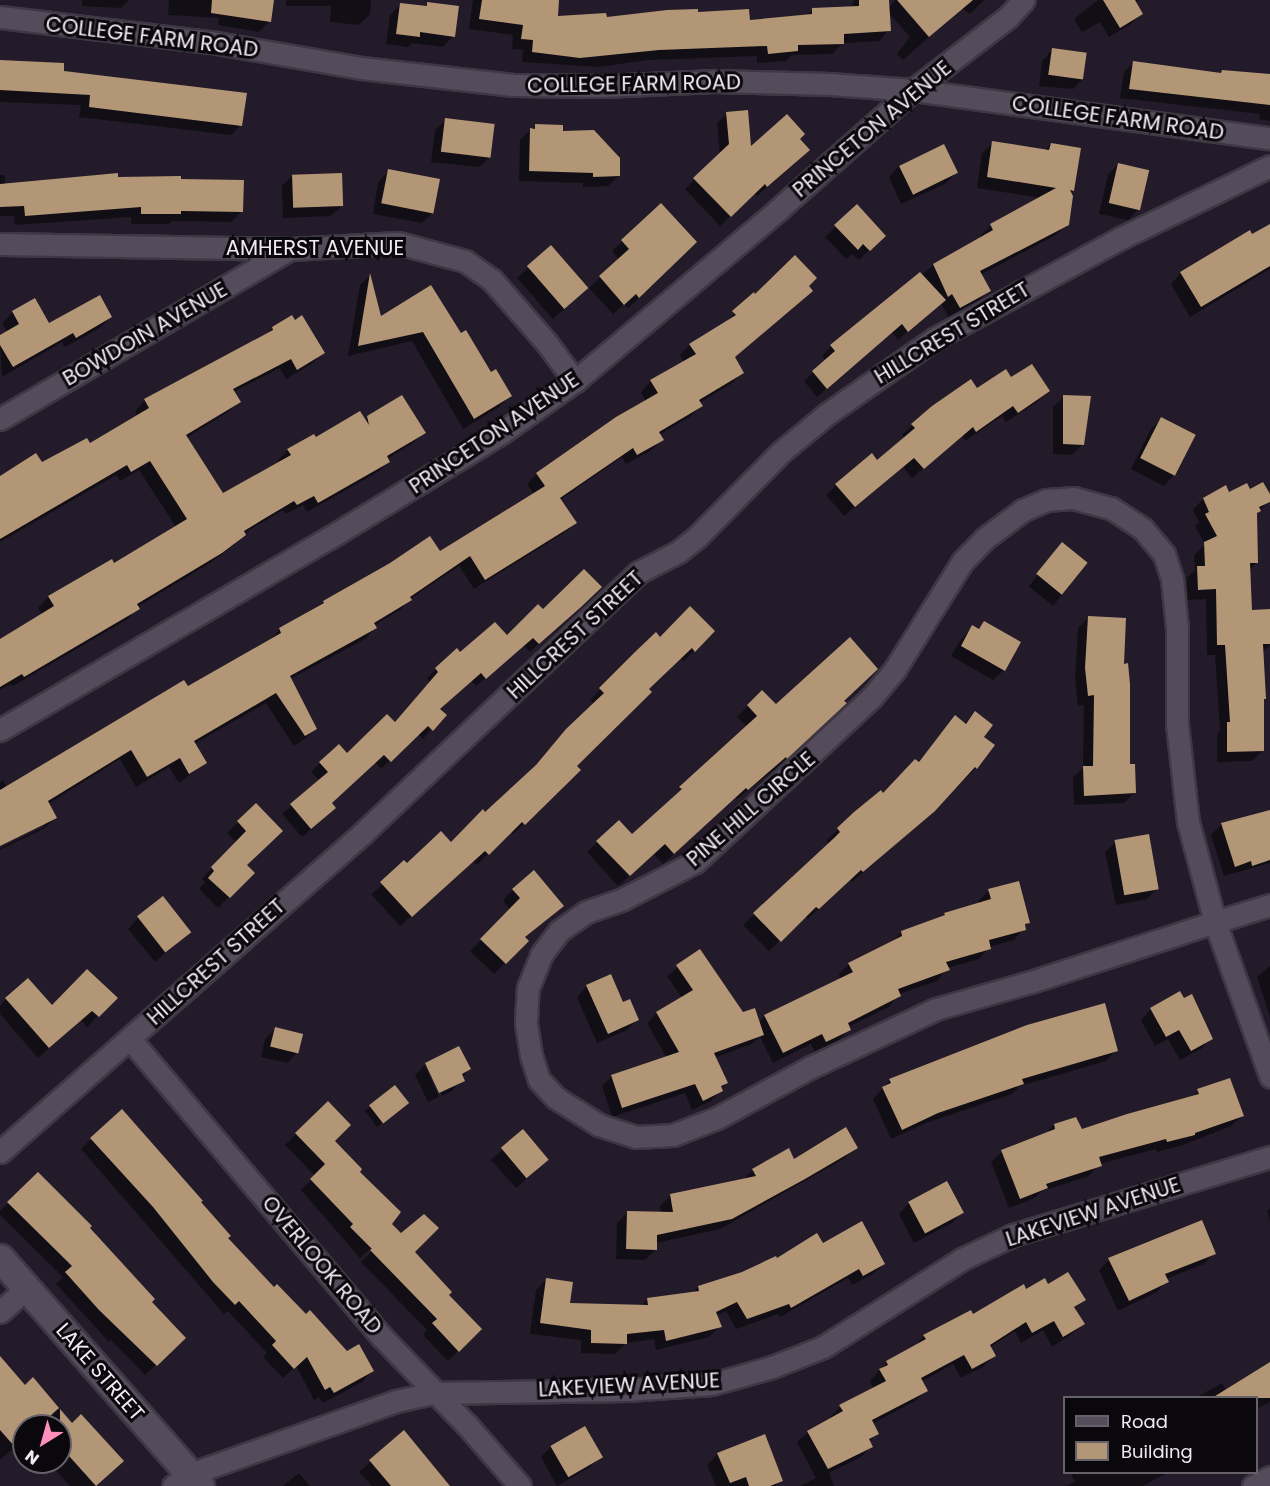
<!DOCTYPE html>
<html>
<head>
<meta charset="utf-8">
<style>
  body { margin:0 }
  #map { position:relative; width:1270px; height:1486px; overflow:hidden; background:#231b29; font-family:Poppins,sans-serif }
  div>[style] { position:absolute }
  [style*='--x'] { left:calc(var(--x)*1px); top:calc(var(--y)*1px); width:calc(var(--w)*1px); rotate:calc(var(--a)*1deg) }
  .shadow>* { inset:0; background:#0007; transform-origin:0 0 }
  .building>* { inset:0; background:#b39676; transform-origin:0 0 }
  .roads { filter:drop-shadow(2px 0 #3e3844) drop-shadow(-2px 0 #3e3844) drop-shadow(0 2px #3e3844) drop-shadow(0 -2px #3e3844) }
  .minor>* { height:21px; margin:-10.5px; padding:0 10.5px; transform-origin:10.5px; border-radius:10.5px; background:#544b5b }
  .tertiary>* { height:27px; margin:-13.5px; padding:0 13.5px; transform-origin:13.5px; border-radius:13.5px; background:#544b5b }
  span { translate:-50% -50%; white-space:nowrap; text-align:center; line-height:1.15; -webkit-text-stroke:6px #0a070d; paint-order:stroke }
  .street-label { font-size:21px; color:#eee9f3 }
  .legend { position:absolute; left:1063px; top:1396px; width:195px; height:78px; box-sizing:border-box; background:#0a070d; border:2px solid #656169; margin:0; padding:8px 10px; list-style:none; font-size:18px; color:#eee9f3 }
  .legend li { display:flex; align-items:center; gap:12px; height:30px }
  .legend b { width:30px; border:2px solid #656169 }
  .north { position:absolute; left:12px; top:1414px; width:60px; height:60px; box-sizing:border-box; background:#0a070d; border:2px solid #656169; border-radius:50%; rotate:217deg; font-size:16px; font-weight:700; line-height:24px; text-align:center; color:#eee9f3 }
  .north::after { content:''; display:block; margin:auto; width:21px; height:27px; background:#fe8ebc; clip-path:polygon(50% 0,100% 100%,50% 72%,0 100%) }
</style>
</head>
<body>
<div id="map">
  <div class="shadow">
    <div style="clip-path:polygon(82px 0,129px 0,121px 8px,82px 6px)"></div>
    <div style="clip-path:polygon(169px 0,273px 0,270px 21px,259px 32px,218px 25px,219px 18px,168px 15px)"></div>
    <div style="clip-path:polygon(286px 0,371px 0,370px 14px,359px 25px,330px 22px,331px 6px,286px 6px)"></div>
    <div style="clip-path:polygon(473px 0,558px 0,556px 17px,605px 19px,697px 14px,748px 22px,806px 16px,813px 10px,849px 8px,855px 0,887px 0,888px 8px,895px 0,984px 0,970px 14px,962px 8px,903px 60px,897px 54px,910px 37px,888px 12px,889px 30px,879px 41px,843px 43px,832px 54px,792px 55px,786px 61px,757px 63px,757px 56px,648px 60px,599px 67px,522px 62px,523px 50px,512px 49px,513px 35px,469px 29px)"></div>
    <div style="clip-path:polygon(1098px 0,1139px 0,1135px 2px,1141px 14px,1131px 24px,1109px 37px,1100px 22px,1082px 32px,1074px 19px)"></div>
    <div style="clip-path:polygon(401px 4px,457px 8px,453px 36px,443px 47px,412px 43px,408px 47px,386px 44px,390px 15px)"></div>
    <div style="clip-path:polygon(1052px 50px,1083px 79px,1073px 89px,1039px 86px,1042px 61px)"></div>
    <div style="clip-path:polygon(0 60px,62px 72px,241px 125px,231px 135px,79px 117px,81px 105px,0 102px)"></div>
    <div style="clip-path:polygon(1134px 63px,1270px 84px,1270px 121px,1259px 119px,1260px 114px,1120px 98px,1124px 72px)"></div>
    <div style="clip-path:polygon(727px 114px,750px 149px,798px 139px,798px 160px,757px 196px,754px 193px,720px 226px,685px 189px,720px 155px,717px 123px)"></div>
    <div style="clip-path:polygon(446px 120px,490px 157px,479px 167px,431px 162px,435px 130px)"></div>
    <div style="clip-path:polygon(535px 126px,562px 132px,619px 176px,608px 186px,583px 187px,583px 183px,519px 181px,520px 140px)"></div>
    <div style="clip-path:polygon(993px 143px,1044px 151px,1051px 144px,1073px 190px,1070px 193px,1067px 224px,1056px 235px,980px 275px,989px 290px,978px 301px,949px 318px,941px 303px,898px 340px,892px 332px,817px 397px,804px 381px,826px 361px,822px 356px,831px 346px,934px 265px,982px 238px,980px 236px,991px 225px,1042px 198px,977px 188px,982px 153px)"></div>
    <div style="clip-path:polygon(943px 146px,956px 173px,945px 184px,901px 204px,889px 177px,899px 166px)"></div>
    <div style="clip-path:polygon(1118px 164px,1147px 171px,1138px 210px,1128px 220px,1099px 214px,1108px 175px)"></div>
    <div style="clip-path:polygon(389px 171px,433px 212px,422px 223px,373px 214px,378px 182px)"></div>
    <div style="clip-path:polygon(0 175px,5px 175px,5px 186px,117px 179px,241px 212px,231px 222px,172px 221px,169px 224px,131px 224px,131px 217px,15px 225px,14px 216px,0 216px)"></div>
    <div style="clip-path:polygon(292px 176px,342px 206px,331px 216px,283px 218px,282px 186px)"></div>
    <div style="clip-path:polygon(661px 205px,642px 295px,628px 308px,624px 304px,613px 314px,589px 288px,619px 260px,612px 251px)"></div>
    <div style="clip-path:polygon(857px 206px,884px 236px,859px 260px,852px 254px,846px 259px,825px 237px)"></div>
    <div style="clip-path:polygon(1270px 225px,1270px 269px,1190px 317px,1171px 284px,1181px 273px)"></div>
    <div style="clip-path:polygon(551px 247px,576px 298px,553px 319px,517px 278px)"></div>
    <div style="clip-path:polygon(370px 276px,380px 319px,460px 335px,510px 396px,499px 407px,463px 429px,412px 341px,348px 356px,360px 285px)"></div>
    <div style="clip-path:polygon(754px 294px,733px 358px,742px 372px,732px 383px,699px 403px,701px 406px,691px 416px,659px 435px,662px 439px,652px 450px,626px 464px,622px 457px,560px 500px,575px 523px,564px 533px,474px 589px,459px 566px,410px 599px,400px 610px,373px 626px,375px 628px,365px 639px,290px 679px,315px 729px,305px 739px,294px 746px,266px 703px,194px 744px,205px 763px,179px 783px,169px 767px,136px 787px,120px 759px,48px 804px,55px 818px,45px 828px,0 850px,0 848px,45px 826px,45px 822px,0 844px,0 782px,3px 780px,7px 788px,270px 641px,280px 629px,324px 602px,439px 553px,534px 494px,527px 484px,537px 474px,646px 402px,641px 392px,651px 381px,684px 362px,680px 355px,690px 345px,724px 324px)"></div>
    <div style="clip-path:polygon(34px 300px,49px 326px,111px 317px,100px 328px,65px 347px,62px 342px,2px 377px,0 345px,11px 338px,2px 323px,13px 312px)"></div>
    <div style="clip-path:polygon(273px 328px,323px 353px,313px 363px,286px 379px,280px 368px,233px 392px,239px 402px,228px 412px,186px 438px,223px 495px,279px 463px,278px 460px,288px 450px,368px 418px,424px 432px,413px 443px,387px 459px,388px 462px,378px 472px,307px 512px,303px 505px,286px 514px,283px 510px,243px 534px,234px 545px,210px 563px,137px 607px,128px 619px,13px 686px,11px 684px,0 690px,0 641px,43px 616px,38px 608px,48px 597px,112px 562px,114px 565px,176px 527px,139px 470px,120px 481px,116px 475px,0 542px,0 477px,89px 445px,138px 417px,135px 411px,145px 400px,265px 336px)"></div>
    <div style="clip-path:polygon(1011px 379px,1048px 391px,1037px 402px,1006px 422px,1002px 416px,965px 441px,962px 436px,912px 478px,903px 467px,844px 516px,826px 495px,836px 485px,877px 462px,905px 438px,902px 435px,912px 425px,977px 390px)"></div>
    <div style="clip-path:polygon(1064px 397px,1083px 444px,1072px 455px,1053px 454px,1053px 407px)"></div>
    <div style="clip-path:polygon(1161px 419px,1174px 475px,1164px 486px,1131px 469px,1151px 429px)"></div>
    <div style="clip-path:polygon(1225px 488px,1228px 494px,1249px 491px,1270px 498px,1270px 501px,1256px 514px,1256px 563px,1249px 571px,1250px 611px,1270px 611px,1270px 645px,1262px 653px,1265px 698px,1262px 701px,1263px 750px,1252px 761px,1217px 762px,1217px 734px,1220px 731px,1215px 655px,1207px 655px,1206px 599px,1188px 600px,1187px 578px,1195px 570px,1194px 555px,1205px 544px,1195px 526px,1199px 522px,1193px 510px,1203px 499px)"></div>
    <div style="left:1062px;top:544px;width:31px;height:54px;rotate:38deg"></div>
    <div style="clip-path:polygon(591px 596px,530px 652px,524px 646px,476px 686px,471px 681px,438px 710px,444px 715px,423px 739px,418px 734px,381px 769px,375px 762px,330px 803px,325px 817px,302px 837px,282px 814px,320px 781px,311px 772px,320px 763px,347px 755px,394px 724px,430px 682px,427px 678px,436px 669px,460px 654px,506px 637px,543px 611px)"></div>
    <div style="clip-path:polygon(1089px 617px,1122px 665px,1128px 766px,1134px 793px,1124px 803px,1074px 805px,1073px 778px,1083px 768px,1084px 705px,1078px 706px,1075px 679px,1078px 628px)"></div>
    <div style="clip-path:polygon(984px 623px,1004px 670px,993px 680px,951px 656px,962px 638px,973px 627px,977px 630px)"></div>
    <div style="clip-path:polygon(713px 631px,684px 661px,680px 658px,647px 689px,575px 766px,578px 770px,513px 834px,510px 831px,477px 865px,473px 861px,400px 926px,371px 894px,407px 865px,451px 844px,485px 814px,529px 774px,595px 704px,590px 700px,625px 665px,660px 639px)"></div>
    <div style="clip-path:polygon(850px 639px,877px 668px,842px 701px,834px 714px,776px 768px,737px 799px,735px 797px,663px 864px,654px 854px,618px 886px,587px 852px,597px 842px,632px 836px,748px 727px,737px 717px,762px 692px,776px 706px)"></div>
    <div style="clip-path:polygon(975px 713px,982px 737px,976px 768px,922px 821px,852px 882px,849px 879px,808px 919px,805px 916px,769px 951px,743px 925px,829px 845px,827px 840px,855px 814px,882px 795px,918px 763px,955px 717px,964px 724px)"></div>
    <div style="clip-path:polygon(256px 805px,245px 865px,253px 873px,218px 908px,199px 889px,205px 882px,202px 879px,236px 842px,227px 833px)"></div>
    <div style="clip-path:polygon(1270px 812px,1270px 863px,1224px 876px,1211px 835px,1222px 824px)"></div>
    <div style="clip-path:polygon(1116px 842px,1157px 888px,1147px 899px,1116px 905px,1105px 852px)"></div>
    <div style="clip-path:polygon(513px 890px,562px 906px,524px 938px,527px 941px,494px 974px,470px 951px,510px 910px,503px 900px)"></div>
    <div style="clip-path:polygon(989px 891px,1029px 922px,1014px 940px,989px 947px,979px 959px,947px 968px,937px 981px,899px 994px,889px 1007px,848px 1027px,849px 1030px,839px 1040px,815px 1052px,811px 1044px,773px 1063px,760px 1037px,752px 1044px,714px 1058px,726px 1083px,711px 1101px,692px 1110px,685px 1093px,612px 1117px,602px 1086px,612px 1076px,667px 1058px,647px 1023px,657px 1013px,682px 998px,667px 976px,699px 951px,743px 1014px,758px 1023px,765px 1016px,840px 979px,839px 974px,849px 964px,890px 944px,901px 933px,941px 918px,945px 914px,979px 904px,978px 901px)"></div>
    <div style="clip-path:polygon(138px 918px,189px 932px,155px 962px,128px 929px)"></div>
    <div style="clip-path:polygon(1270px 966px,1270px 1017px,1257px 977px)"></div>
    <div style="clip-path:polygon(587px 986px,622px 1004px,638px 1019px,627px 1030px,597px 1043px,577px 997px)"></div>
    <div style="clip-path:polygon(116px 998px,87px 1027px,81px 1020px,38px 1058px,0 1014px,0 1006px,6px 999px,52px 1007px)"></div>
    <div style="clip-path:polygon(1151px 1009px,1211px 1038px,1201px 1049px,1180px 1060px,1168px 1039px,1155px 1046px,1141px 1020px)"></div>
    <div style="clip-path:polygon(1027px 1026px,1116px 1050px,1106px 1061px,1020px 1086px,1012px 1094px,926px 1123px,891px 1139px,873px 1099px,890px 1080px)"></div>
    <div style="clip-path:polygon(275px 1029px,298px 1052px,287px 1063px,261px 1057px,265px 1039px)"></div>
    <div style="clip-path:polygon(459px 1048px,469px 1069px,452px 1091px,442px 1096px,428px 1066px,425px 1066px,439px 1097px,428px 1102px,415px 1075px,426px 1064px)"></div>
    <div style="clip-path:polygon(395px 1087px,402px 1108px,377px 1127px,365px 1111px)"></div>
    <div style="clip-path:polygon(1198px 1091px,1242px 1116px,1231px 1126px,1183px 1145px,1157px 1152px,1156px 1149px,1099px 1164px,1089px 1176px,1042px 1191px,1035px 1198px,1009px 1208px,991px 1162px,1002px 1152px,1045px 1134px,1054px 1125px,1081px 1131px,1191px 1098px)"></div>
    <div style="clip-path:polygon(328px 1103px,333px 1141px,358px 1172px,390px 1224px,447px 1295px,480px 1329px,448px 1361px,423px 1335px,427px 1330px,361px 1262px,377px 1246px,375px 1244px,360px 1258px,301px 1190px,315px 1176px,285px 1145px)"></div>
    <div style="clip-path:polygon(523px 1131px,537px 1170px,516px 1188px,491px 1160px)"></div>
    <div style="clip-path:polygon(91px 1139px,199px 1202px,226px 1239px,274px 1289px,347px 1353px,372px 1371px,362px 1382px,323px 1403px,319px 1397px,314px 1400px,296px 1366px,283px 1378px,263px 1357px,267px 1353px,228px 1311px,224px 1314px,81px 1149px)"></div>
    <div style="clip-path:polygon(856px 1147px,845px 1158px,720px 1229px,656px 1243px,656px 1249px,645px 1260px,616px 1259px,617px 1223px,628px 1212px,661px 1213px,660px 1206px,671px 1195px,742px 1181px,753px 1170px)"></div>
    <div style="clip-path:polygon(38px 1174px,150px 1302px,174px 1348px,145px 1375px,111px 1340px,109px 1342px,56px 1284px,63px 1277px,0 1215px,0 1211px)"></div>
    <div style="clip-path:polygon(909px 1203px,962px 1212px,952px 1223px,914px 1243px,899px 1214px)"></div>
    <div style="clip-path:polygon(1270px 1208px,1270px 1222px,1267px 1211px)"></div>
    <div style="clip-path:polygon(822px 1245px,883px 1264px,873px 1274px,852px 1285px,848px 1278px,780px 1317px,778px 1314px,736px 1329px,726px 1311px,716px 1316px,720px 1326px,709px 1337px,656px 1350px,654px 1339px,626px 1343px,615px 1354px,581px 1353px,581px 1340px,530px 1334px,536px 1290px,547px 1279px,568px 1304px,641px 1306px,647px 1300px,692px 1294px,698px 1287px)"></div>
    <div style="clip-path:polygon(1214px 1253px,1204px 1264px,1166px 1279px,1167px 1281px,1157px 1292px,1118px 1311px,1099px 1270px,1109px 1260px)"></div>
    <div style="clip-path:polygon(1048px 1286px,1084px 1300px,1074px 1309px,1083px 1324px,1072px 1334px,1052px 1347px,1043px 1330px,1021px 1343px,1015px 1331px,989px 1348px,994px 1356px,983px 1367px,961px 1378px,953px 1364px,921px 1382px,926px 1391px,915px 1401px,872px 1424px,877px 1433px,868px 1442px,871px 1447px,861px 1457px,829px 1473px,834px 1486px,800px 1486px,816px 1478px,797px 1442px,808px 1432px,831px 1419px,830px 1417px,840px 1407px,874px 1389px,870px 1381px,887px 1362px,914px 1347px,924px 1336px,1026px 1291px)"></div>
    <div style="clip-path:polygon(1270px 1364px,1270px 1402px,1256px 1409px,1256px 1398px,1195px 1398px,1222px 1383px,1226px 1391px)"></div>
    <div style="clip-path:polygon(0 1376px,25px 1387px,33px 1380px,72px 1425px,108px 1475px,96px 1486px,70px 1486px,48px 1462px,60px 1462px,60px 1426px,24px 1426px,24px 1439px,0 1460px)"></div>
    <div style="clip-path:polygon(404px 1432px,450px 1486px,372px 1486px,359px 1472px)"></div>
    <div style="clip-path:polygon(551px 1447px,601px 1456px,590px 1467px,557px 1486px,541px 1457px)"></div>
    <div style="clip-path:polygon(718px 1454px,781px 1480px,775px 1486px,716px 1486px,707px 1465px)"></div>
    <div style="clip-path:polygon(1169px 1472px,1143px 1486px,1066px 1486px,1075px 1482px,1070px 1472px)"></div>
    <div style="clip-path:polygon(299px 1473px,310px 1486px,283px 1486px)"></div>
  </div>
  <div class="building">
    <div style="clip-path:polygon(212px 0,274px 0,271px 22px,211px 13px)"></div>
    <div style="clip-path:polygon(482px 0,559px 0,558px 16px,606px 13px,607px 17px,667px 10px,698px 9px,698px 12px,749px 9px,750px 20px,812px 14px,812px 8px,859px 6px,859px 0,889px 0,891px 31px,844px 34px,844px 44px,798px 45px,798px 51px,768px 54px,767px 46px,659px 50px,580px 58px,532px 52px,533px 40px,521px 39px,523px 25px,479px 19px)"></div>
    <div style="clip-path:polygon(897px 0,973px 0,929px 37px)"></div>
    <div style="clip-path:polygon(1103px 0,1135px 0,1143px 14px,1120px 28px)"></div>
    <div style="clip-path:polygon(427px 2px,459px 6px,455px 37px,420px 32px,420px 37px,396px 34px,400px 3px,427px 6px)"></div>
    <div style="left:1052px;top:48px;width:35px;height:27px;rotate:8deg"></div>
    <div style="clip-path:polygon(0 60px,64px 63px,64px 71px,247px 93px,242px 126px,89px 107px,90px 95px,0 90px)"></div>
    <div style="clip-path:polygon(1133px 61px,1221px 73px,1222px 70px,1270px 74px,1270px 105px,1129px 89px)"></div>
    <div style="clip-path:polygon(748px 110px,751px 146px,787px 114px,805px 134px,800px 139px,810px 150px,767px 187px,765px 184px,731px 217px,693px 178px,729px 144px,726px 112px)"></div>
    <div style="left:445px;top:118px;width:50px;height:34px;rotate:7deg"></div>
    <div style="clip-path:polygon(535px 124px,563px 125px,563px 131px,594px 130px,620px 158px,620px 176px,593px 177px,593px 173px,529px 171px,530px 128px,535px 129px)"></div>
    <div style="clip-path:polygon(992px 141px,1049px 150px,1051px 143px,1081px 148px,1074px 191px,1070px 190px,1073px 196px,1069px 225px,980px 271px,991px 291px,960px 308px,952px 294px,948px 297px,933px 264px,993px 230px,990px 224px,1056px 188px,987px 177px)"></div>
    <div style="left:944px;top:144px;width:32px;height:50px;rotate:64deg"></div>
    <div style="left:1118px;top:163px;width:32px;height:41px;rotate:13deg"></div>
    <div style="left:388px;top:169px;width:53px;height:35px;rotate:11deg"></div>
    <div style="clip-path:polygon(118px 173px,118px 177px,181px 176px,181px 179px,244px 180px,243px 212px,181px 211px,181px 214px,141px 214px,141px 207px,25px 216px,24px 206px,0 207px,0 184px)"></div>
    <div style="left:342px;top:173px;width:33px;height:50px;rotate:88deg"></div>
    <div style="clip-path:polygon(661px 203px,697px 242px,639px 298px,636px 294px,624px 305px,599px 276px,629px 249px,621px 240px)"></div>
    <div style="clip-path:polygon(857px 204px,886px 236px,870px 251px,863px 244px,858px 250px,834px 225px)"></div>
    <div style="clip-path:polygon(1270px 224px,1270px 266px,1201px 307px,1180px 272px,1250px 230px,1252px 234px)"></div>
    <div style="left:551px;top:245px;width:57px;height:32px;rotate:49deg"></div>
    <div style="clip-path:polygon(795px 255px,817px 278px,809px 286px,813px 291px,735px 357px,744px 373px,699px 400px,703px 406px,659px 432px,664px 440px,637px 455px,633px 448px,560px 498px,577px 523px,485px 580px,470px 556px,410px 597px,412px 600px,374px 623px,377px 628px,290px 676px,317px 729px,305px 736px,276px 693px,194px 741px,207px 763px,189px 774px,180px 758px,147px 777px,131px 750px,48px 801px,57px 818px,0 846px,0 790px,184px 680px,188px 686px,281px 633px,279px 628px,324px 603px,323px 601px,390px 563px,430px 536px,440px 551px,545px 486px,536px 473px,616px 417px,658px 393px,650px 380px,696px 354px,689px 344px,736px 315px,732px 311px,754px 292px,755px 294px)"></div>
    <div style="clip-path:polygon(920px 272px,946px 300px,908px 332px,902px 324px,827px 389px,812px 371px,835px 351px,830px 345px)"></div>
    <div style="clip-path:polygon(370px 273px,381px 316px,431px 285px,461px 333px,466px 330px,491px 372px,496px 369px,512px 396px,474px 419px,423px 332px,358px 346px)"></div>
    <div style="clip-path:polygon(100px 295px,112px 317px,76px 338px,73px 333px,13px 367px,0 345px,0 335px,19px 324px,12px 311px,35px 298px,49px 323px)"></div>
    <div style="clip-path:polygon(292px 315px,295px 320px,302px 315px,325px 353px,297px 370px,291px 359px,233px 389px,241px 402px,186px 435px,223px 493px,291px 455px,287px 449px,314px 434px,316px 437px,360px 411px,369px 425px,367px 416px,402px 395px,426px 433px,387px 456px,390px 462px,318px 503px,314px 496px,297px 505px,294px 501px,262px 520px,244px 531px,246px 535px,222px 553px,137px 604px,140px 609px,24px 677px,22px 674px,0 687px,0 639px,54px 606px,48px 596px,112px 559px,114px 563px,187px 519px,150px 461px,131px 472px,127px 465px,0 539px,0 476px,36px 453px,42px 462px,87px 438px,90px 443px,149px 408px,144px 399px,273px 330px,272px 327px)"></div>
    <div style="clip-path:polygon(1032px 364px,1050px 391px,1018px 413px,1013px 406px,976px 432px,973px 427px,924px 469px,914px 458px,855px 507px,835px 484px,872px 453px,877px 460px,915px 428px,911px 424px,932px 406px,971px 379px,977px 388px,1006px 369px,1011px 377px)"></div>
    <div style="clip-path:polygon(1063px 395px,1091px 396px,1084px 445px,1063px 444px)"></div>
    <div style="left:1161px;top:417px;width:39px;height:46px;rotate:27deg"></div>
    <div style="clip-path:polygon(1263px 482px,1270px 494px,1270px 502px,1259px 507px,1261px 511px,1257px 513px,1258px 563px,1250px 563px,1252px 610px,1270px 609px,1270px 644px,1263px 644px,1266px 699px,1264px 699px,1264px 751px,1227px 752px,1227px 722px,1230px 722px,1225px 645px,1217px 645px,1216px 589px,1198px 590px,1197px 566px,1205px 566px,1204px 542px,1217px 536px,1205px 514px,1209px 512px,1203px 498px,1226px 485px,1229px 492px,1247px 483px,1250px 489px)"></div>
    <div style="left:1062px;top:542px;width:33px;height:41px;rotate:39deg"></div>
    <div style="clip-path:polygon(584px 569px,602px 587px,581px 607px,539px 644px,533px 638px,486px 679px,481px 673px,440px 709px,447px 715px,433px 731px,428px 726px,391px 762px,384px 755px,332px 803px,336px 808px,311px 829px,290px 804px,328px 772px,319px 762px,339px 744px,347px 753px,387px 714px,395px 722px,438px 672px,435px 668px,457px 648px,460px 652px,495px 622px,507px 635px,538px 604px,543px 609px)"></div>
    <div style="clip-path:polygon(690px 606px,715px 631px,695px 652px,692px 648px,649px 689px,652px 692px,577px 766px,581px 770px,525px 825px,522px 822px,489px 855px,485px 851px,412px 917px,380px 882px,404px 860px,407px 863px,441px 831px,451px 842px,483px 809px,485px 812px,536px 765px,566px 729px,604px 693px,599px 688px,635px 652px,656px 632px,660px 637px)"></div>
    <div style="clip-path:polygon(1088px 616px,1126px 618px,1124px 664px,1128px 663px,1130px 684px,1130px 764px,1135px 764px,1136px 793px,1084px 796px,1083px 766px,1093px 766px,1094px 695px,1088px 696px,1085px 668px)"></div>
    <div style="clip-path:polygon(984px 621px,1021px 642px,1005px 671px,961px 646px,972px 625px,979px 629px)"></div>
    <div style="clip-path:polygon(850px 637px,878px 669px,844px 701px,847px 703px,787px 759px,786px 757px,748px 790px,746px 788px,674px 854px,665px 844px,630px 876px,596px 841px,619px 820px,632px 834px,682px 789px,679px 787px,757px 716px,747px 705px,762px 690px,776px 704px)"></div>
    <div style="clip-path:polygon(975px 711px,993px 725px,984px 737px,995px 745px,977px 769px,975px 767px,935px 811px,863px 872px,861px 870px,819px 909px,816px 907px,781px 942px,753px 913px,833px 839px,840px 832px,837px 828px,854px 812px,881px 790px,883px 793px,915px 759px,919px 762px,955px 715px,966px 724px)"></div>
    <div style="clip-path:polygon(256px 803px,283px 831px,247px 865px,255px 873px,230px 898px,208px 878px,214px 871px,211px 867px,246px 831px,237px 821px)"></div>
    <div style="clip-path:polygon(1270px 810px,1270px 860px,1252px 866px,1251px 861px,1235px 867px,1221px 823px)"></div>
    <div style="left:1149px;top:834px;width:56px;height:35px;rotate:80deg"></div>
    <div style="clip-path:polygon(534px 870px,564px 906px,525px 937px,529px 941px,506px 964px,480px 939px,520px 898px,512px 889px)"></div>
    <div style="clip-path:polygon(1019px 881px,1030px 923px,1025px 924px,1026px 930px,989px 940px,991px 949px,946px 962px,950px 970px,898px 989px,901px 996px,848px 1023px,851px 1030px,826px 1042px,822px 1034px,783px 1053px,764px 1015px,853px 972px,848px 963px,902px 936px,901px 931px,945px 915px,944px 913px,991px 899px,988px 889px)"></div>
    <div style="left:163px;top:896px;width:46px;height:33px;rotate:52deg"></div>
    <div style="clip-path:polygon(700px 949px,743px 1012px,755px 1008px,764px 1035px,714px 1053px,728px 1083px,721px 1086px,723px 1091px,703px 1101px,695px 1084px,622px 1108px,611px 1075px,679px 1052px,656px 1012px,693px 990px,676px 965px)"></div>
    <div style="clip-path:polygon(87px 969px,118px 998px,99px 1017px,92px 1011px,49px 1048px,5px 998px,28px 978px,52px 1005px)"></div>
    <div style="clip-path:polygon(611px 974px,623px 1002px,630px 999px,639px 1020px,608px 1034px,586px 985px)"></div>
    <div style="clip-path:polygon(1180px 991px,1184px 998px,1192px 994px,1213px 1039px,1191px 1051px,1179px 1030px,1166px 1037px,1150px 1008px)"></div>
    <div style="clip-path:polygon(1105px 1003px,1118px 1051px,1022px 1079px,1024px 1084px,938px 1113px,902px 1130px,882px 1087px,891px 1083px,889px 1079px,1027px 1025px)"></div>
    <div style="left:275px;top:1027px;width:29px;height:20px;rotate:14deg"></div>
    <div style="clip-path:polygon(459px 1046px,471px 1069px,462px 1074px,465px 1081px,439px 1093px,425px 1063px)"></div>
    <div style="clip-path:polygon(1230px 1078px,1244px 1116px,1195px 1133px,1195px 1135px,1167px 1142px,1166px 1139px,1099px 1157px,1102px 1166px,1046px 1184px,1048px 1188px,1020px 1199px,1001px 1150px,1055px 1129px,1054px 1124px,1076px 1117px,1082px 1129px,1127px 1114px,1199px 1094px,1197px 1089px)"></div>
    <div style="left:395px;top:1085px;width:23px;height:33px;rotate:52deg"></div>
    <div style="clip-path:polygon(328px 1101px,351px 1125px,335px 1141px,362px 1169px,360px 1172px,401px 1212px,392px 1224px,401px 1233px,424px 1214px,439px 1228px,415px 1252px,452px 1292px,449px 1295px,482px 1329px,459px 1352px,432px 1323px,437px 1319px,370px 1250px,372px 1249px,350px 1227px,353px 1224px,310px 1179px,325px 1164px,295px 1133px)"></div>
    <div style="clip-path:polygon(122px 1109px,203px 1201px,201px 1202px,231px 1236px,228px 1238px,274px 1287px,277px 1284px,306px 1314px,310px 1310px,347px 1351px,359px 1344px,374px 1371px,334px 1393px,330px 1387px,325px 1390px,307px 1357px,294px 1369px,272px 1345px,276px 1341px,239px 1301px,235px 1305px,213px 1282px,153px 1207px,90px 1138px)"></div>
    <div style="clip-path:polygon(846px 1127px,858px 1148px,805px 1179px,732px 1219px,657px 1235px,657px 1250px,626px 1249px,627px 1211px,673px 1212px,670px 1194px,756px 1176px,752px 1169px,789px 1148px,794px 1159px)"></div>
    <div style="left:523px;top:1129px;width:40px;height:29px;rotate:50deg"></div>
    <div style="clip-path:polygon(38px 1172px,92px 1226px,90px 1228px,155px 1299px,152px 1302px,186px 1338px,157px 1366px,99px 1310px,65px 1272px,72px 1266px,7px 1202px)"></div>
    <div style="left:947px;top:1181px;width:36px;height:44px;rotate:62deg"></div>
    <div style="clip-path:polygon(1202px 1220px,1216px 1254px,1165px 1274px,1169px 1282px,1129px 1301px,1108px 1258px)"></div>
    <div style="clip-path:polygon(862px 1221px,885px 1264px,863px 1276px,859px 1269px,791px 1308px,789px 1304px,747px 1319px,737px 1302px,716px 1312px,722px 1327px,666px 1341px,664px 1330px,627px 1334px,627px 1344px,591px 1343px,591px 1330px,540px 1323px,546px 1278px,573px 1282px,570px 1303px,648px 1305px,647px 1298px,699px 1291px,698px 1286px,742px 1272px,776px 1256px,777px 1258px,817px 1233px,823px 1243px)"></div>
    <div style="clip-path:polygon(1068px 1272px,1086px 1300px,1074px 1307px,1085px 1324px,1063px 1337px,1054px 1321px,1032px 1333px,1026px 1322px,990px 1345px,996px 1356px,972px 1369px,964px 1355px,921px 1378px,928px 1391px,872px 1420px,879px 1434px,869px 1439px,873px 1447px,828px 1469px,807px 1431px,843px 1411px,839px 1405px,886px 1381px,879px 1369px,888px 1365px,886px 1361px,926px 1339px,923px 1335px,971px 1310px,973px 1314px,1024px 1284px,1026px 1289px,1045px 1278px,1048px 1284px)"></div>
    <div style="clip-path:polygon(0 1356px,25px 1385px,33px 1377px,59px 1408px,39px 1426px,24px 1426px,24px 1439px,15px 1447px,0 1430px)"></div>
    <div style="clip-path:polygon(1270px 1362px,1270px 1398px,1212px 1398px)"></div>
    <div style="clip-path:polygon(60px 1409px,72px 1423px,81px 1414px,124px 1461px,96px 1486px,60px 1446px)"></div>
    <div style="left:585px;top:1426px;width:36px;height:40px;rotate:60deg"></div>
    <div style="clip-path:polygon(404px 1430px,450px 1486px,391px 1486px,369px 1460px)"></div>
    <div style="clip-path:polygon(765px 1434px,783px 1481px,770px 1486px,749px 1486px,746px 1477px,730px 1483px,717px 1453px)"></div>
  </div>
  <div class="roads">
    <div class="minor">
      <div style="--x:0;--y:17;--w:212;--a:6.8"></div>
      <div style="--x:211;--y:42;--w:152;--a:9.8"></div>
      <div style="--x:361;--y:68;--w:153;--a:6.4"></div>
      <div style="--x:513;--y:85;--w:90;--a:0.6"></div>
      <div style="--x:603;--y:86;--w:112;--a:-2.6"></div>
      <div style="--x:715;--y:81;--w:115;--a:1.5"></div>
      <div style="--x:830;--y:84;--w:83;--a:4.1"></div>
      <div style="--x:913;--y:90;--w:360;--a:7.7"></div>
      <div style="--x:0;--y:244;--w:291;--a:1"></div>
      <div style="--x:291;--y:249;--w:107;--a:-3.2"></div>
      <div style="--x:398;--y:243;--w:69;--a:15"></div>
      <div style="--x:465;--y:261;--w:33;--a:35"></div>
      <div style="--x:492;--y:280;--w:82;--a:48.9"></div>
      <div style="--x:546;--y:342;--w:49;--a:53.4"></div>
      <div style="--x:0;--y:419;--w:336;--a:-30.4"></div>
      <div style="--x:0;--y:730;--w:381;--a:-30.3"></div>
      <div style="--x:329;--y:538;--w:202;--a:-31.4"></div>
      <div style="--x:501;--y:433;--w:90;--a:-35.1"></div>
      <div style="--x:575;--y:381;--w:267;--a:-40.1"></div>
      <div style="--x:779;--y:209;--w:179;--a:-41.6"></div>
      <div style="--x:913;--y:90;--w:120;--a:-37.5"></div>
      <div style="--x:1008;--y:17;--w:23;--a:-47"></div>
      <div style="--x:1270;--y:905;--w:58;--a:162.8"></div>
      <div style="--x:1215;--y:922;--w:194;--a:162"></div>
      <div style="--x:1030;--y:982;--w:98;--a:164"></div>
      <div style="--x:936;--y:1009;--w:138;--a:155.1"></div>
      <div style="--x:811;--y:1067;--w:107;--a:151.5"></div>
      <div style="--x:717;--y:1118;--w:47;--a:158.9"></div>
      <div style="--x:673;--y:1135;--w:37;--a:177"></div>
      <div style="--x:636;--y:1137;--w:39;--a:-162"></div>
      <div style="--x:599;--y:1125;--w:51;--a:-147.9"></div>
      <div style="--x:556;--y:1098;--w:25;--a:-133"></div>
      <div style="--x:539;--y:1080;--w:26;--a:-108"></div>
      <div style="--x:531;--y:1055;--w:33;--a:-99"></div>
      <div style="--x:526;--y:1022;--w:34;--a:-87"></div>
      <div style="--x:528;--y:988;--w:35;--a:-68"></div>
      <div style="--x:541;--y:955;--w:30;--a:-53"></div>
      <div style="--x:559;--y:931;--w:33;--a:-35"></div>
      <div style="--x:586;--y:912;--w:39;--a:-19"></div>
      <div style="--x:623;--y:899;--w:81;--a:-27.2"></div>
      <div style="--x:695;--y:862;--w:241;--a:-43"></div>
      <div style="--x:871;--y:698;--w:38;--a:-50"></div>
      <div style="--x:895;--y:669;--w:126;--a:-57.9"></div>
      <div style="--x:962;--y:562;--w:32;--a:-46"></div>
      <div style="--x:984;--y:539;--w:49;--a:-36.6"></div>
      <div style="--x:1023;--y:510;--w:25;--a:-23"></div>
      <div style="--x:1046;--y:500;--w:27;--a:-4"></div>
      <div style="--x:1073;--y:498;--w:39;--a:15"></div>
      <div style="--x:1111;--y:508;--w:38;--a:33"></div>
      <div style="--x:1143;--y:529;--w:33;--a:50"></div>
      <div style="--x:1164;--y:554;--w:26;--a:72"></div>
      <div style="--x:1172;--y:579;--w:48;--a:84.1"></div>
      <div style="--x:1177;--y:627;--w:97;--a:90"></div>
      <div style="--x:1177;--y:724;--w:99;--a:83.6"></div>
      <div style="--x:1188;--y:822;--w:104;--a:74.9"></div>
      <div style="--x:1215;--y:922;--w:164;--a:70.3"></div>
      <div style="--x:130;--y:1039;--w:389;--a:49.8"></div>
      <div style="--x:381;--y:1336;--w:124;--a:46"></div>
      <div style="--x:467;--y:1425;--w:81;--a:49"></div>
      <div style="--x:0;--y:1152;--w:483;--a:-41.3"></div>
      <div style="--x:363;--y:833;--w:380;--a:-43.4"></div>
      <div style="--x:639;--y:572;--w:44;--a:-27.1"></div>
      <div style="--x:678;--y:552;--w:24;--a:-38"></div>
      <div style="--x:697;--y:537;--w:120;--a:-45.3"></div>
      <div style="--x:781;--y:452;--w:60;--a:-39.6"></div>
      <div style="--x:827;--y:414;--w:131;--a:-35"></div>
      <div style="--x:934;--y:339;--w:213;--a:-28.4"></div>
      <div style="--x:1121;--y:238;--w:165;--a:-25.8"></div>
      <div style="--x:0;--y:1312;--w:36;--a:-42"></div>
      <div style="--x:173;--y:1486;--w:21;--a:-35"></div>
      <div style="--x:190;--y:1474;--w:219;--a:-19.5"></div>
      <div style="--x:396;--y:1401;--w:38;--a:-12"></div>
      <div style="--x:433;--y:1393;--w:195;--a:-0.9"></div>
      <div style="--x:628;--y:1390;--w:84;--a:-4.1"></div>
      <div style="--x:712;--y:1384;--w:62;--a:-15.8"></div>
      <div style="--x:772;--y:1367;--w:55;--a:-21.4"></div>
      <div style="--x:823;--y:1347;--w:165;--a:-32.3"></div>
      <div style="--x:962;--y:1259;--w:56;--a:-25.2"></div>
      <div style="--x:1013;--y:1235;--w:269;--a:-16.9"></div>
      <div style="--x:1253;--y:1486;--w:19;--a:-28"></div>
    </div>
    <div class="tertiary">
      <div style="--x:0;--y:1258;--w:303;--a:48.7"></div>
    </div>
  </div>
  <div class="street-label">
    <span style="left:152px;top:37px;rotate:7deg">COLLEGE FARM ROAD</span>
    <span style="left:634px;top:84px;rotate:-1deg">COLLEGE FARM ROAD</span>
    <span style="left:1118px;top:118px;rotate:8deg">COLLEGE FARM ROAD</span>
    <span style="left:872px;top:129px;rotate:-40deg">PRINCETON AVENUE</span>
    <span style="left:315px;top:248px">AMHERST AVENUE</span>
    <span style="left:952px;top:333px;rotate:-31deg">HILLCREST STREET</span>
    <span style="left:145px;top:334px;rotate:-30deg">BOWDOIN AVENUE</span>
    <span style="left:494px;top:433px;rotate:-34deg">PRINCETON AVENUE</span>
    <span style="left:575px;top:635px;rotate:-43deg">HILLCREST STREET</span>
    <span style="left:751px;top:809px;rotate:-41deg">PINE HILL CIRCLE</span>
    <span style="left:216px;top:962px;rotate:-42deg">HILLCREST STREET</span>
    <span style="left:1093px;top:1212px;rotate:-18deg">LAKEVIEW AVENUE</span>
    <span style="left:322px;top:1265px;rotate:50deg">OVERLOOK ROAD</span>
    <span style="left:100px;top:1372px;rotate:49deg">LAKE STREET</span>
    <span style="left:629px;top:1385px;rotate:-3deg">LAKEVIEW AVENUE</span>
  </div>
  <ul class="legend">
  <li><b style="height:8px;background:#544b5b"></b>Road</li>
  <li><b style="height:16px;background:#b39676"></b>Building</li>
  </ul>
  <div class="north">N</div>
</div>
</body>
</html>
